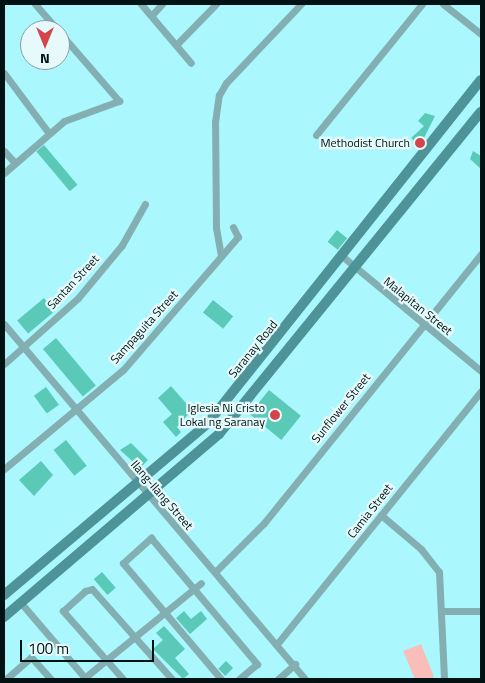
<!DOCTYPE html>
<html>
<head>
<meta charset="utf-8">
<style>
  body { margin:0 }
  #map { position:relative; width:485px; height:683px; overflow:hidden; background:#aaf8fe; font-family:"Titillium Web",sans-serif }
  div>[style] { position:absolute }
  [style*='--x'] { left:calc(var(--x)*1px); top:calc(var(--y)*1px); width:calc(var(--w)*1px); rotate:calc(var(--a)*1deg) }
  .green>* { inset:0; background:#f9bdba }
  .building>* { inset:0; background:#5bc9b8; transform-origin:0 0 }
  .street>* { height:7px; margin:-3.5px; padding:0 3.5px; transform-origin:3.5px; border-radius:3.5px; background:#83afb2 }
  .secondary>* { height:10px; margin:-5px; padding:0 5px; transform-origin:5px; border-radius:5px; background:#4d9398 }
  .dots>* { width:14px; height:14px; translate:-50% -50%; box-sizing:border-box; border:2px solid #e7fafb; border-radius:50% }
  span { translate:-50% -50%; white-space:nowrap; text-align:center; line-height:1.15; -webkit-text-stroke:4.5px #e7fafb; paint-order:stroke }
  .poi-label { font-size:12px; color:#001213 }
  .right { translate:-100% -50%; text-align:right }
  .street-label { font-size:12px; color:#001213 }
  .frame { position:absolute; inset:0; border:5px solid #001213; pointer-events:none }
  .north { position:absolute; left:20px; top:20px; width:50px; height:50px; box-sizing:border-box; background:#e7fafb; border:1px solid #8b9d9e; border-radius:50%; rotate:180deg; font-size:14px; font-weight:700; line-height:20px; text-align:center; color:#001213 }
  .north::after { content:''; display:block; margin:auto; width:18px; height:22px; background:#d4444a; clip-path:polygon(50% 0,100% 100%,50% 72%,0 100%) }
  .scale { position:absolute; left:20px; top:640px; width:134px; height:22px; box-sizing:border-box; border:2px solid #001213; border-top:0; padding-left:6px; font-size:15px; line-height:18px; white-space:nowrap; color:#001213; -webkit-text-stroke:4px #e7fafb; paint-order:stroke }
</style>
</head>
<body>
<div id="map">
  <div class="green">
    <div style="clip-path:polygon(421px 644px,434px 677px,429px 679px,415px 679px,403px 651px)"></div>
  </div>
  <div class="building">
    <div style="clip-path:polygon(425px 113px,435px 116px,420px 146px,411px 138px,424px 126px,418px 121px)"></div>
    <div style="left:44px;top:145px;width:52px;height:10px;rotate:50deg"></div>
    <div style="clip-path:polygon(473px 151px,481px 156px,481px 169px,470px 159px)"></div>
    <div style="left:337px;top:230px;width:13px;height:15px;rotate:39deg"></div>
    <div style="left:44px;top:298px;width:17px;height:35px;rotate:50deg"></div>
    <div style="left:213px;top:300px;width:26px;height:16px;rotate:39deg"></div>
    <div style="left:56px;top:338px;width:62px;height:17px;rotate:50deg"></div>
    <div style="clip-path:polygon(171px 386px,192px 410px,177px 427px,181px 432px,176px 437px,163px 422px,172px 414px,158px 398px)"></div>
    <div style="left:46px;top:387px;width:22px;height:15px;rotate:54deg"></div>
    <div style="left:269px;top:390px;width:41px;height:31px;rotate:39deg"></div>
    <div style="left:66px;top:440px;width:33px;height:16px;rotate:51deg"></div>
    <div style="clip-path:polygon(131px 443px,148px 460px,140px 468px,120px 450px)"></div>
    <div style="clip-path:polygon(41px 461px,53px 475px,34px 496px,19px 480px)"></div>
    <div style="left:102px;top:572px;width:21px;height:11px;rotate:49deg"></div>
    <div style="clip-path:polygon(184px 611px,191px 619px,201px 611px,207px 619px,190px 634px,176px 618px)"></div>
    <div style="clip-path:polygon(164px 626px,185px 649px,175px 658px,189px 674px,183px 679px,153px 649px,163px 640px,156px 633px)"></div>
    <div style="left:226px;top:661px;width:10px;height:11px;rotate:45deg"></div>
  </div>
  <div class="street">
    <div style="--x:35;--y:4;--w:35;--a:49"></div>
    <div style="--x:141;--y:4;--w:77;--a:49.7"></div>
    <div style="--x:443;--y:4;--w:48;--a:38.3"></div>
    <div style="--x:152;--y:15;--w:15;--a:-48"></div>
    <div style="--x:177;--y:44;--w:56;--a:-45.7"></div>
    <div style="--x:4;--y:73;--w:74;--a:53.3"></div>
    <div style="--x:316;--y:135;--w:169;--a:-51"></div>
    <div style="--x:4;--y:151;--w:16;--a:47"></div>
    <div style="--x:4;--y:173;--w:79;--a:-40.9"></div>
    <div style="--x:64;--y:121;--w:59;--a:-20"></div>
    <div style="--x:119;--y:101;--w:90;--a:-130.9"></div>
    <div style="--x:221;--y:256;--w:28;--a:-100"></div>
    <div style="--x:216;--y:228;--w:106;--a:-90.5"></div>
    <div style="--x:215;--y:122;--w:27;--a:-82"></div>
    <div style="--x:219;--y:95;--w:14;--a:-60"></div>
    <div style="--x:226;--y:83;--w:109;--a:-46.5"></div>
    <div style="--x:342;--y:256;--w:180;--a:39.6"></div>
    <div style="--x:4;--y:324;--w:465;--a:49.7"></div>
    <div style="--x:4;--y:364;--w:99;--a:-41.7"></div>
    <div style="--x:78;--y:298;--w:69;--a:-50.3"></div>
    <div style="--x:122;--y:245;--w:47;--a:-60.7"></div>
    <div style="--x:4;--y:469;--w:155;--a:-39.8"></div>
    <div style="--x:123;--y:370;--w:176;--a:-49.2"></div>
    <div style="--x:238;--y:237;--w:11;--a:-117"></div>
    <div style="--x:381;--y:515;--w:52;--a:40.4"></div>
    <div style="--x:421;--y:549;--w:29;--a:52"></div>
    <div style="--x:439;--y:572;--w:107;--a:87.3"></div>
    <div style="--x:215;--y:572;--w:69;--a:-45"></div>
    <div style="--x:264;--y:523;--w:346;--a:-51.1"></div>
    <div style="--x:21;--y:603;--w:100;--a:49.5"></div>
    <div style="--x:442;--y:611;--w:39;--a:0"></div>
    <div style="--x:277;--y:644;--w:325;--a:-51.1"></div>
    <div style="--x:6;--y:679;--w:33;--a:-41"></div>
    <div style="--x:31;--y:657;--w:30;--a:48"></div>
    <div style="--x:83;--y:679;--w:152;--a:-39.1"></div>
    <div style="--x:123;--y:679;--w:91;--a:-131.4"></div>
    <div style="--x:63;--y:611;--w:30;--a:-42"></div>
    <div style="--x:85;--y:591;--w:7;--a:-16"></div>
    <div style="--x:92;--y:589;--w:120;--a:48.4"></div>
    <div style="--x:221;--y:679;--w:152;--a:-130.2"></div>
    <div style="--x:123;--y:563;--w:38;--a:-42"></div>
    <div style="--x:151;--y:538;--w:165;--a:49.9"></div>
    <div style="--x:257;--y:664;--w:23;--a:140"></div>
    <div style="--x:278;--y:679;--w:23;--a:-41"></div>
  </div>
  <div class="secondary">
    <div style="--x:4;--y:595;--w:267;--a:-40.1"></div>
    <div style="--x:208;--y:423;--w:438;--a:-51.5"></div>
    <div style="--x:4;--y:617;--w:282;--a:-40.4"></div>
    <div style="--x:219;--y:434;--w:415;--a:-50.9"></div>
  </div>
  <div class="dots">
    <div style="left:420px;top:143px;background:#d4444a"></div>
    <div style="left:275px;top:415px;background:#d4444a"></div>
  </div>
  <div class="poi-label">
    <span class="right" style="left:410px;top:143px">Methodist Church</span>
    <span class="right" style="left:265px;top:415px">Iglesia Ni Cristo<br>Lokal ng Saranay</span>
  </div>
  <div class="street-label">
    <span style="left:73px;top:282px;rotate:-47deg">Santan Street</span>
    <span style="left:418px;top:306px;rotate:39deg">Malapitan Street</span>
    <span style="left:144px;top:327px;rotate:-48deg">Sampaguita Street</span>
    <span style="left:253px;top:349px;rotate:-51deg">Saranay Road</span>
    <span style="left:341px;top:408px;rotate:-51deg">Sunflower Street</span>
    <span style="left:162px;top:495px;rotate:49deg">Ilang-Ilang Street</span>
    <span style="left:370px;top:511px;rotate:-52deg">Camia Street</span>
  </div>
  <div class="frame"></div>
  <div class="north">N</div>
  <div class="scale">100 m</div>
</div>
</body>
</html>
